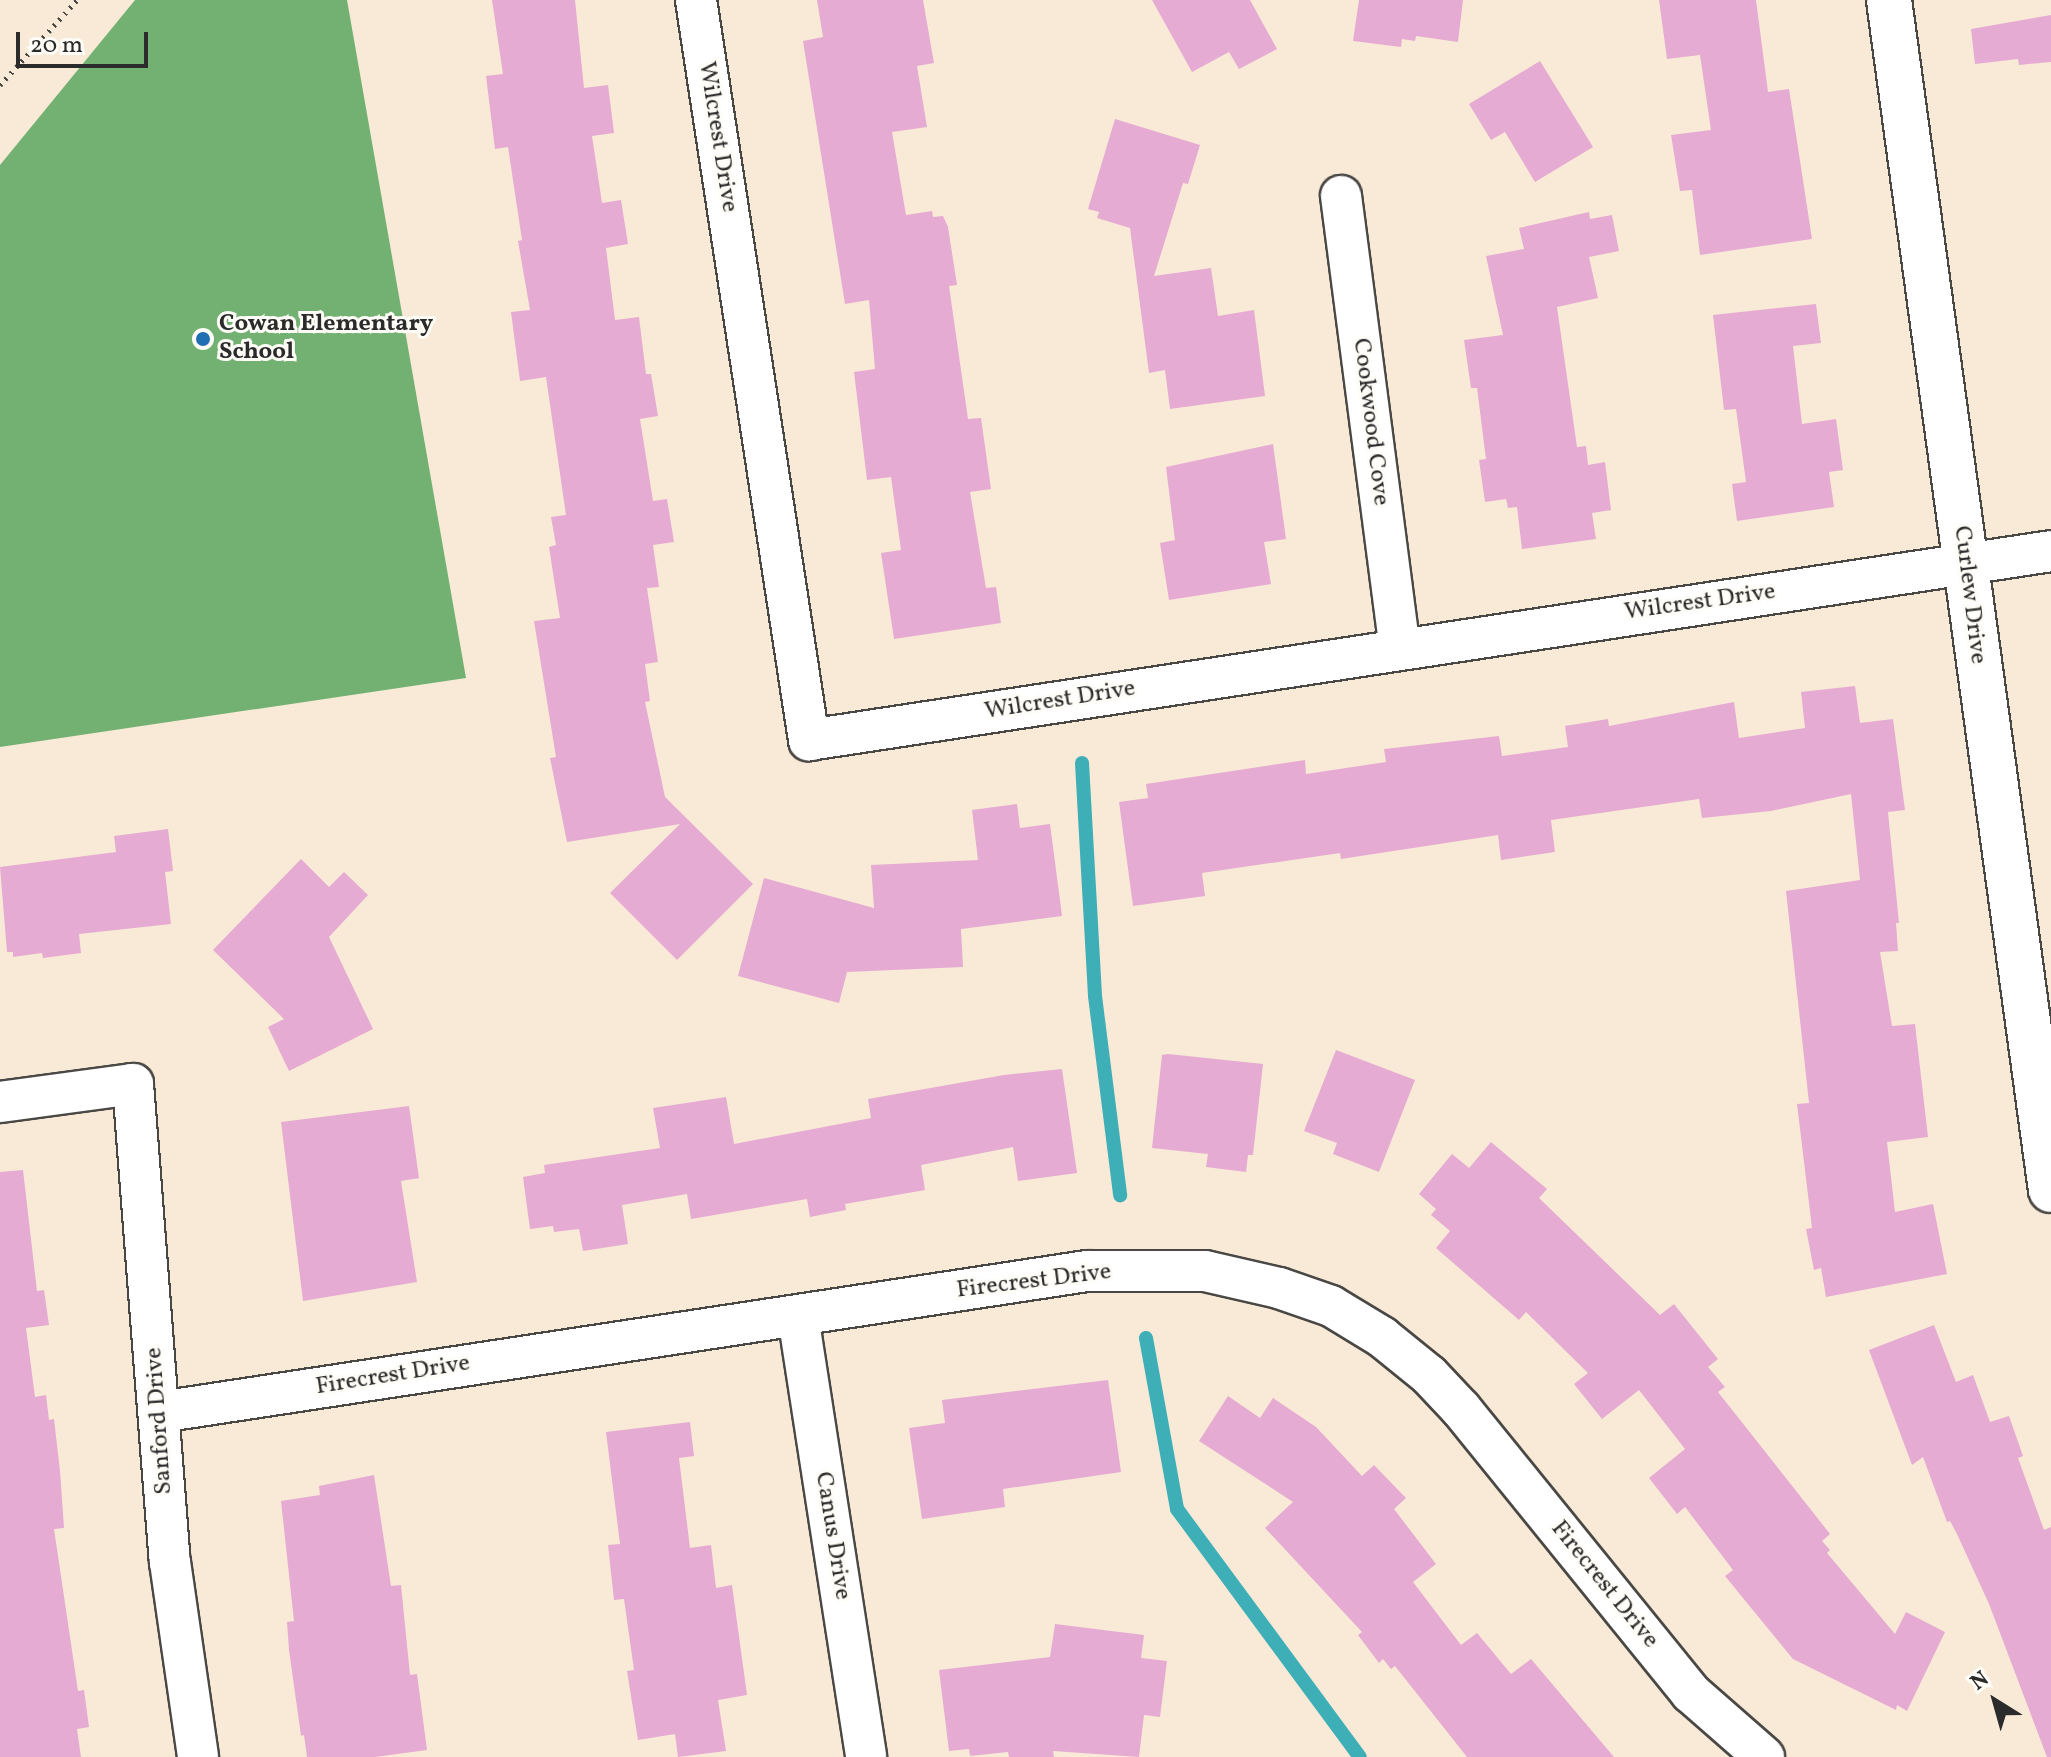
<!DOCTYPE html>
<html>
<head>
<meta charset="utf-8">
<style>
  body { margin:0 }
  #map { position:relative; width:2051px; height:1757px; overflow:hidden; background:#f8ead7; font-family:Vollkorn,serif }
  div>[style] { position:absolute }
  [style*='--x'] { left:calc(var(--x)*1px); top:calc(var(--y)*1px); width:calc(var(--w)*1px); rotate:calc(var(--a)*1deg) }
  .forest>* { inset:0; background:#73b172 }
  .stream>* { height:14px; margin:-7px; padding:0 7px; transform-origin:7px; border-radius:7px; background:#3eaeb7 }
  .building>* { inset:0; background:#e6abd2 }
  .path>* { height:5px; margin-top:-2.5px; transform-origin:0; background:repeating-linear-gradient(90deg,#4a4845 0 2px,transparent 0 8px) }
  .roads { filter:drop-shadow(2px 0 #4a4845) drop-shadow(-2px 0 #4a4845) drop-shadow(0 2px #4a4845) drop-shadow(0 -2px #4a4845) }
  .minor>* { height:40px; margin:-20px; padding:0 20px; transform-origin:20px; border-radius:20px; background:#fff }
  .tertiary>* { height:44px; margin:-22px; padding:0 22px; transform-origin:22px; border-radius:22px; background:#fff }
  .dots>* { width:22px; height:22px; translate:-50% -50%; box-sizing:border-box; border:4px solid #fdfcf7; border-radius:50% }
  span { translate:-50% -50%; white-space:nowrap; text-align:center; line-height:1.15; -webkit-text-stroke:6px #fdfcf7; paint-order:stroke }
  .street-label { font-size:24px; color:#2b2b2b }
  .poi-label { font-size:24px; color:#2b2b2b; font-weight:700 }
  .left { translate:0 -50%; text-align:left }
  .north { position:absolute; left:1955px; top:1661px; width:80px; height:80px; -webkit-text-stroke:6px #fdfcf7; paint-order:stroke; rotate:323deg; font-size:22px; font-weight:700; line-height:32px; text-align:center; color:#2b2b2b }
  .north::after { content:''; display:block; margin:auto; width:28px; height:36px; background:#2b2b2b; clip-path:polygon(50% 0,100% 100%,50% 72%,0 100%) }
  .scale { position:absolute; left:16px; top:32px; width:132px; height:36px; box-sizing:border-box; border:4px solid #2b2b2b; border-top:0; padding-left:10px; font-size:24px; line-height:28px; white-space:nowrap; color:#2b2b2b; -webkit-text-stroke:6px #fdfcf7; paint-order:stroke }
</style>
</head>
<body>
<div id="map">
  <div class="forest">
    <div style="clip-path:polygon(135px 0,347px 0,466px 678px,0 747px,0 165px)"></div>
  </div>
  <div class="stream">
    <div style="--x:1082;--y:763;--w:233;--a:86.8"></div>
    <div style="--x:1095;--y:996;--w:201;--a:82.8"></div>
    <div style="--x:1146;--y:1338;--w:174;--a:79.7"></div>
    <div style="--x:1177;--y:1509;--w:308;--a:53.6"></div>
  </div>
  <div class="building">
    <div style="clip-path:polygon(492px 0,575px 0,584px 88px,608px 85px,614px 133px,592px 136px,602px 203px,621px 200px,628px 244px,606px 248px,615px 320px,639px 317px,646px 374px,651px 374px,658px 416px,640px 419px,653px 501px,667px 499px,674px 542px,653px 545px,659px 587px,647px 588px,658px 662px,645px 664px,650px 701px,645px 702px,665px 797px,753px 884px,677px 960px,610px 893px,680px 824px,567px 842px,550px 758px,556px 757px,534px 621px,560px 618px,549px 547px,556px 545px,551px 517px,566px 515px,546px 377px,520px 381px,511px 312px,530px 310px,518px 241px,522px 240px,508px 147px,495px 149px,486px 76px,503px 74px)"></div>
    <div style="clip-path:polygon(817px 0,923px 0,934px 63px,917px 66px,927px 127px,892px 132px,906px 215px,932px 211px,933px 217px,943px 216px,948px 227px,957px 285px,949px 286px,968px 419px,981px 418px,991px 489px,970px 492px,986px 588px,996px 587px,1001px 623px,894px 639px,881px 553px,901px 550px,891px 477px,867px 480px,854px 372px,875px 369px,869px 300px,845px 304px,803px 41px,823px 37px)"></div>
    <div style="clip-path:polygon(1152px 0,1250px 0,1277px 49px,1239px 69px,1229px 52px,1192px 72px)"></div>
    <div style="clip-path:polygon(1359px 0,1463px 0,1458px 42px,1416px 36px,1415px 41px,1402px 39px,1401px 47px,1353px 41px)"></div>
    <div style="clip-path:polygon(1659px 0,1756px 0,1768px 92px,1789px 89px,1812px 239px,1700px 255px,1692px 190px,1680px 191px,1671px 135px,1711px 130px,1700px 55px,1667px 59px)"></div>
    <div style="clip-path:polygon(2051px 15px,2051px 62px,2019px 65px,2018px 59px,1975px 64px,1971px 29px)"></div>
    <div style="clip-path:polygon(1540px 61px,1593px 147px,1535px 182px,1505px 132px,1491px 140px,1469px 104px)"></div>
    <div style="clip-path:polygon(1115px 119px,1200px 145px,1188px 184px,1183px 183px,1154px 276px,1211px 268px,1218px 316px,1254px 310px,1265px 396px,1170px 409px,1165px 370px,1149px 373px,1130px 228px,1097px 218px,1099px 212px,1088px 209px)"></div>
    <div style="clip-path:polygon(1589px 212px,1590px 219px,1612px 215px,1619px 251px,1589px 257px,1598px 298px,1557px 307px,1577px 447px,1586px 446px,1588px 465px,1605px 462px,1611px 510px,1592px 513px,1596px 539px,1522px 549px,1517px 507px,1508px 508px,1506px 499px,1485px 502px,1479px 460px,1486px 459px,1477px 388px,1471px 388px,1464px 340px,1503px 335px,1486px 256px,1524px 249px,1519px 228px)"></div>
    <div style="clip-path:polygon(1816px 304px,1821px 343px,1793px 346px,1802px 424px,1836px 419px,1843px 470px,1829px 472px,1834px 507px,1737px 521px,1732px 484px,1746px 482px,1736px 409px,1724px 410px,1713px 315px)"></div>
    <div style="clip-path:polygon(1273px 444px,1286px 539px,1264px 542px,1271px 584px,1169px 600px,1160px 543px,1175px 540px,1166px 467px)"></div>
    <div style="clip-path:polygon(1855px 686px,1860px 723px,1893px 719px,1905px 810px,1888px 812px,1899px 923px,1896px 923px,1898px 951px,1880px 952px,1892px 1026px,1915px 1024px,1928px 1137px,1887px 1142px,1895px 1212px,1933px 1204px,1947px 1274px,1826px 1297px,1821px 1268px,1814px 1270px,1806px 1229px,1812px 1228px,1797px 1104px,1809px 1103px,1786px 891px,1860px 880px,1851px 794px,1771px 811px,1702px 818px,1699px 799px,1551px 820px,1555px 852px,1501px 860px,1498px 835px,1341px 859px,1340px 853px,1202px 873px,1205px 896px,1133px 906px,1119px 802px,1148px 798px,1146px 784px,1305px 760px,1306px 774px,1386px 762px,1384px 749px,1499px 736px,1502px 756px,1568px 747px,1565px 726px,1608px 719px,1609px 726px,1734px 702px,1739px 738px,1805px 728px,1801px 692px)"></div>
    <div style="clip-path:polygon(1017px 804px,1020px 828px,1050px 824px,1062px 916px,961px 929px,963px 967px,847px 972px,839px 1003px,738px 976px,764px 878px,874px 908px,871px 865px,978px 860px,972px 810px)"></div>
    <div style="clip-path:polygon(168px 829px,173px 871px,165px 872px,171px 924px,79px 934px,81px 953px,43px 958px,42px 953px,13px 957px,13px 952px,7px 952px,0 867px,116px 852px,114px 836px)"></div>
    <div style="clip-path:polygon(301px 859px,329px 887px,344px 872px,368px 895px,329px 937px,373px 1029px,289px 1071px,268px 1027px,284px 1019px,213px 950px)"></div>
    <div style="clip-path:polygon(1336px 1050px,1415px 1080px,1379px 1172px,1333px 1154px,1337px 1143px,1304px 1131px)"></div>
    <div style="clip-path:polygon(1168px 1054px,1263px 1064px,1253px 1155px,1248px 1155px,1246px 1172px,1206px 1167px,1208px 1154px,1152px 1148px,1162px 1055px)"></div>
    <div style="clip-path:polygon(1062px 1069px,1077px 1173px,1018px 1181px,1013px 1147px,921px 1165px,925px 1190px,845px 1204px,846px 1210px,810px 1217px,807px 1199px,691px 1219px,687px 1194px,622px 1205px,628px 1244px,583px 1251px,579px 1229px,554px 1232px,553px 1226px,530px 1229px,523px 1177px,545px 1173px,544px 1165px,660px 1148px,653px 1108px,726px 1097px,734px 1144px,871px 1118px,868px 1099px,1004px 1075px)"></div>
    <div style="clip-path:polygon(409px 1106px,419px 1178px,401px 1181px,417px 1282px,303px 1301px,281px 1122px)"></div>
    <div style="clip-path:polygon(1491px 1142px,1547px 1189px,1539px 1198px,1660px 1315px,1674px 1304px,1718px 1359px,1708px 1367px,1725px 1387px,1718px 1392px,1830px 1534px,1822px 1541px,1830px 1550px,1827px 1553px,1895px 1634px,1906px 1612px,1945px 1632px,1907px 1711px,1897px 1705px,1896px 1710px,1793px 1659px,1725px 1576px,1733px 1570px,1685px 1507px,1677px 1514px,1649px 1478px,1685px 1449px,1639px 1390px,1602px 1419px,1574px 1384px,1588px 1373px,1526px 1312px,1519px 1320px,1436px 1248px,1450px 1231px,1431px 1215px,1436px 1209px,1419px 1194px,1452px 1154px,1469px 1168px)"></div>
    <div style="clip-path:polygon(23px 1170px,37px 1291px,44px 1290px,49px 1325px,26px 1328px,35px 1397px,46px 1395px,49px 1420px,54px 1419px,60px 1471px,64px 1528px,54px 1529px,78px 1691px,84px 1690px,89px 1727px,77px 1729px,81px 1757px,0 1757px,0 1172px)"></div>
    <div style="clip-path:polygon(1934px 1325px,1956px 1382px,1973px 1375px,1990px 1422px,2009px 1416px,2023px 1456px,2018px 1458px,2044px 1530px,2051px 1527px,2051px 1757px,2047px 1757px,1989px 1604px,1957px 1534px,1950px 1521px,1947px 1522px,1923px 1457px,1912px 1465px,1869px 1350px)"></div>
    <div style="clip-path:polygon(1108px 1380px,1121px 1472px,1003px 1489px,1005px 1507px,922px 1519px,909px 1428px,945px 1423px,942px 1400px)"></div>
    <div style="clip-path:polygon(1228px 1396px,1260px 1418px,1273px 1398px,1316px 1427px,1362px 1476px,1374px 1465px,1406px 1498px,1394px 1509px,1436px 1564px,1413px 1582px,1461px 1645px,1477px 1633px,1511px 1674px,1531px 1659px,1614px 1757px,1467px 1757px,1395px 1666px,1391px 1669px,1383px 1659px,1379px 1663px,1358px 1635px,1362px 1632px,1265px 1528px,1293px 1502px,1199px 1441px)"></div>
    <div style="clip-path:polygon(690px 1422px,694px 1456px,679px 1458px,690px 1548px,711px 1545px,716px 1588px,732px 1585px,747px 1695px,718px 1700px,726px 1751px,678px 1757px,675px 1734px,638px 1740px,627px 1671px,634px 1670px,624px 1599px,614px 1600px,608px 1545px,620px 1544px,606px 1432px)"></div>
    <div style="clip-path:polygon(374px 1475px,391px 1586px,401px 1585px,410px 1675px,417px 1674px,427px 1750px,375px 1757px,307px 1757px,304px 1735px,301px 1736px,289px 1650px,287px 1622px,294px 1621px,281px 1501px,320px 1495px,319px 1486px)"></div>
    <div style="clip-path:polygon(1055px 1624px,1144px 1635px,1141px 1658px,1167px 1661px,1160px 1717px,1144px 1715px,1139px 1757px,1053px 1751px,1054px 1757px,1009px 1757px,1008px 1752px,970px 1756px,969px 1749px,949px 1751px,939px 1670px,1050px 1657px)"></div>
  </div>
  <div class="path">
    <div style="--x:0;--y:85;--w:115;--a:-47.8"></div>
  </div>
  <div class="roads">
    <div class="minor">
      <div style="--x:696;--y:0;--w:749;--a:81.32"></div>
      <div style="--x:809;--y:740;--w:1256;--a:-8.65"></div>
      <div style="--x:1341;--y:196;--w:456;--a:82.6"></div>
      <div style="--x:0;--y:1102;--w:134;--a:-7.7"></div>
      <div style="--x:133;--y:1084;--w:479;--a:85.6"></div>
      <div style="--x:170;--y:1562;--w:197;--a:81.8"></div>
      <div style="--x:798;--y:1316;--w:446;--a:81.2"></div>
      <div style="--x:160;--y:1412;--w:938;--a:-8.65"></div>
      <div style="--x:1087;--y:1271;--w:118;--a:0"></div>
      <div style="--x:1205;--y:1271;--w:76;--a:12.9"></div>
      <div style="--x:1279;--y:1288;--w:55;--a:19.1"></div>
      <div style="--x:1331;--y:1306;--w:60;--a:31.3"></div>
      <div style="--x:1382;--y:1337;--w:60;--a:39"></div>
      <div style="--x:1429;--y:1375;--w:47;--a:46.7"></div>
      <div style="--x:1461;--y:1409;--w:365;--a:51"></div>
      <div style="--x:1691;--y:1693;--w:97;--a:41.2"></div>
    </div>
    <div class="tertiary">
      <div style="--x:1889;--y:0;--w:1201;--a:82.25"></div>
    </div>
  </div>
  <div class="dots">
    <div style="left:203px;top:339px;background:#1f6fb2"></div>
  </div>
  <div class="street-label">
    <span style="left:717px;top:137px;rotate:81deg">Wilcrest Drive</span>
    <span style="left:1370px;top:422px;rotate:83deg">Cookwood Cove</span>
    <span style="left:1969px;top:595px;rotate:83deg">Curlew Drive</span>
    <span style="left:1700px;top:603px;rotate:-8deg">Wilcrest Drive</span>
    <span style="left:1060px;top:701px;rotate:-9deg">Wilcrest Drive</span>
    <span style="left:1034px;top:1282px;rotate:-7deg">Firecrest Drive</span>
    <span style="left:393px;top:1376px;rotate:-9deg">Firecrest Drive</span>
    <span style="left:160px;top:1421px;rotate:-94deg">Sanford Drive</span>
    <span style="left:832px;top:1536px;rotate:81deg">Canus Drive</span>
    <span style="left:1604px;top:1585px;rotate:51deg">Firecrest Drive</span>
  </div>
  <div class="poi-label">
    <span class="left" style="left:219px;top:339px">Cowan Elementary<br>School</span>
  </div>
  <div class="north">N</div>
  <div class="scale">20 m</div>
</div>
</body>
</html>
